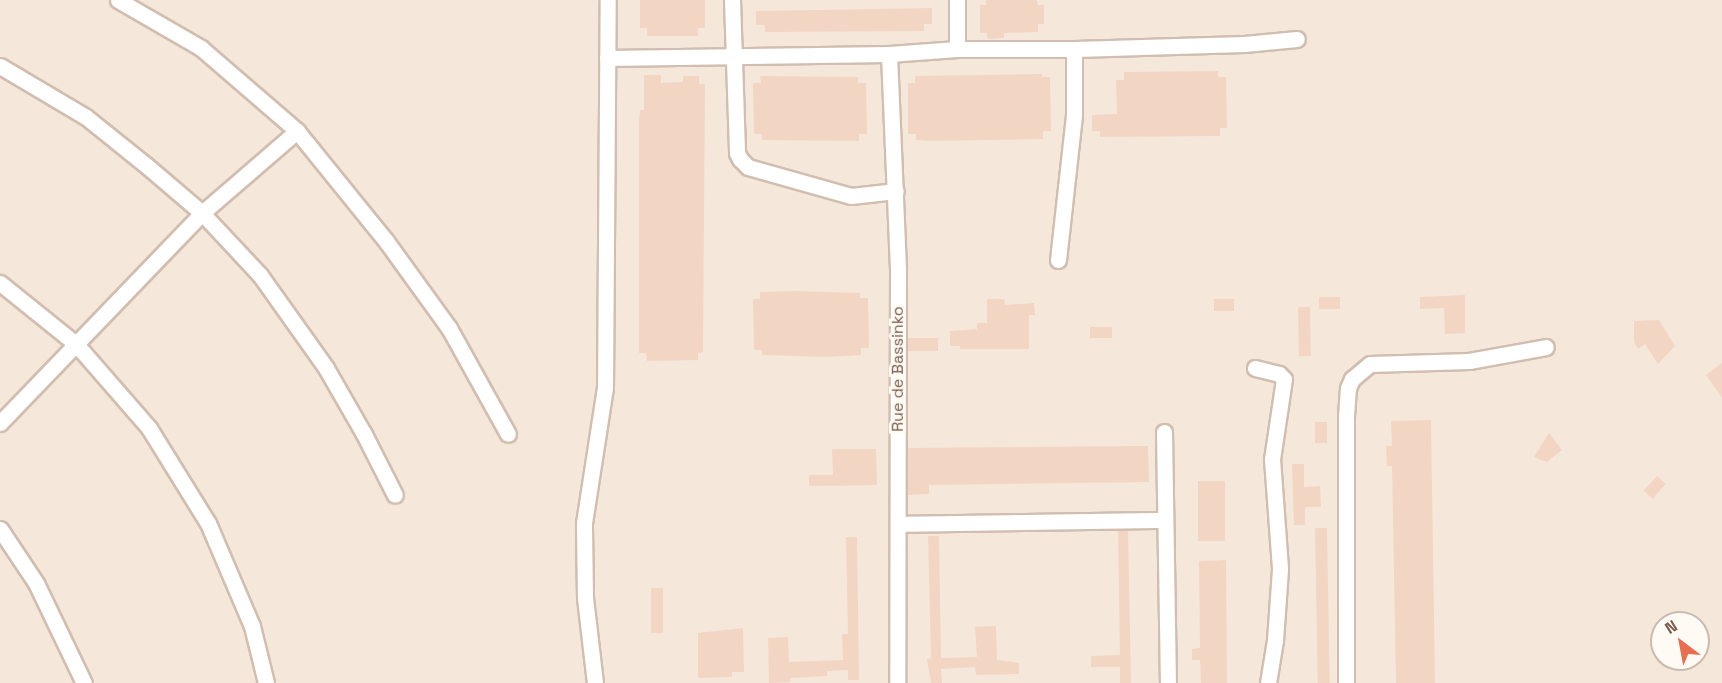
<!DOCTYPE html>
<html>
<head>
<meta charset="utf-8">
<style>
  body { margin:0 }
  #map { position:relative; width:1722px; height:683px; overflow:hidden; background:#fdf6ec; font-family:"Space Grotesk",sans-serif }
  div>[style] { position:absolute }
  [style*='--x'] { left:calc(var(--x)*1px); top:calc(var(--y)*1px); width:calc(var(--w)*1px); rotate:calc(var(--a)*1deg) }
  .residential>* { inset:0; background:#f5e8da }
  .building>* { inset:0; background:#f3d5c3; transform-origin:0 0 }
  .roads { filter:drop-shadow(2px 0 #d1beb0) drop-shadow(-2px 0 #d1beb0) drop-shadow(0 2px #d1beb0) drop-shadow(0 -2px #d1beb0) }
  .minor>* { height:15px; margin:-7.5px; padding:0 7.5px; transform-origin:7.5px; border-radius:7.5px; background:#fff }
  span { translate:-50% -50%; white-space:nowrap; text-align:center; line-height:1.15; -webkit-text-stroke:6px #fffaf3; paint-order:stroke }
  .street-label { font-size:16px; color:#7a5c4d }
  .north { position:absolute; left:1650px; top:611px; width:60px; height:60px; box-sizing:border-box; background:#fffaf3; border:2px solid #cabbb1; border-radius:50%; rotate:328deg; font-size:16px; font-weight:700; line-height:24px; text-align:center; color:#7a5c4d }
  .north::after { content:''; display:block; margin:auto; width:21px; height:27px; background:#e76f51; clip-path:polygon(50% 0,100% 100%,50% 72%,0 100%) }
</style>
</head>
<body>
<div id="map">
  <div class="residential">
    <div style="clip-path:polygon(evenodd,0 0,1722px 0,1722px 683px,0 683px,0 0,1662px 623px,1698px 623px,1698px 659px,1662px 659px,1662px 623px)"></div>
  </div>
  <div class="building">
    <div style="clip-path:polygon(640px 0,705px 0,705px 28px,698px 28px,698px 36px,647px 36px,647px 28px,640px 28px)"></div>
    <div style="clip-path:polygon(986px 0,1037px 0,1038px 5px,1044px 5px,1044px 24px,1038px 24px,1038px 32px,1004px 33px,1004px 38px,988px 39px,987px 33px,980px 33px,980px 5px,986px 5px)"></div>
    <div style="clip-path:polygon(932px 8px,932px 24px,924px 24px,924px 31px,765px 32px,765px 25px,756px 25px,756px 11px)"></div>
    <div style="clip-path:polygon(1218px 71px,1218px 77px,1226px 77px,1227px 128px,1220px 128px,1220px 136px,1100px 137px,1100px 131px,1092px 131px,1092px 115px,1117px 114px,1116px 80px,1124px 80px,1124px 72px)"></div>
    <div style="clip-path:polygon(1042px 74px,1042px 77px,1050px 77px,1051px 131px,1043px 131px,1043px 139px,928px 141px,916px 140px,916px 134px,908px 134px,908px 83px,915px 83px,915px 76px)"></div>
    <div style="clip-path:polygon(644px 75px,661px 75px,661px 83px,683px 82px,683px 76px,699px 76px,699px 84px,705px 84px,703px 352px,698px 353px,698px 360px,647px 361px,646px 353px,639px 353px,639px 121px,640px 110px,644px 110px)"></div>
    <div style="clip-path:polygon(760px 76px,858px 77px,858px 83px,866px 83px,867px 134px,859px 134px,859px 141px,762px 140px,762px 134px,754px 134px,753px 83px,761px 83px)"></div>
    <div style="clip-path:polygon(795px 291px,860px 293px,860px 298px,868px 298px,869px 348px,861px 348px,861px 355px,827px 357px,762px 355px,762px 350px,754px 350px,753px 299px,760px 299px,760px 292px)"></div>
    <div style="clip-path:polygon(1465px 295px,1465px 333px,1445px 334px,1444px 308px,1420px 309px,1420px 297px)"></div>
    <div style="left:1340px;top:297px;width:12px;height:21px;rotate:90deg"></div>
    <div style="clip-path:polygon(987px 299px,1004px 299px,1005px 305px,1034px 303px,1035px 315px,1029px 315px,1029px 349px,960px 349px,960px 346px,950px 346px,950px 331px,977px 329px,977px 323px,987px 323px)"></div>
    <div style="left:1214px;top:299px;width:20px;height:12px"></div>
    <div style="left:1310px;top:307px;width:49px;height:12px;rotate:89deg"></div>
    <div style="clip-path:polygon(1659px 320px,1675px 346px,1658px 364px,1645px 344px,1638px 349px,1634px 342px,1634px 321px)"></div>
    <div style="left:1090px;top:327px;width:22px;height:11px"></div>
    <div style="left:908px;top:338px;width:30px;height:13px"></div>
    <div style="clip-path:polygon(1722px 363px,1722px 398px,1706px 375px)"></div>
    <div style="clip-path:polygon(1431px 420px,1435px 683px,1396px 683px,1392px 466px,1387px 466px,1386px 446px,1392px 446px,1391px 421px)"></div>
    <div style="left:1315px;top:422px;width:12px;height:21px"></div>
    <div style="clip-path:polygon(1549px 433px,1562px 450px,1547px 462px,1534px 457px)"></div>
    <div style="clip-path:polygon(1148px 446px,1149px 482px,929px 485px,929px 494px,907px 495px,907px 448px)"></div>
    <div style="clip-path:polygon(832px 449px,876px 449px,877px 485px,809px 486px,809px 475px,833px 475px)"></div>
    <div style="clip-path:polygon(1292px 464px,1304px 464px,1304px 487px,1320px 486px,1321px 507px,1305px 507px,1305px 525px,1294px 525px)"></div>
    <div style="left:1657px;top:476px;width:12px;height:20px;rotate:42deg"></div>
    <div style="left:1198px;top:481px;width:27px;height:60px"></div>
    <div style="left:1327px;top:528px;width:155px;height:12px;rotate:89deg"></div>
    <div style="clip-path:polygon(1118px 530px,1128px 530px,1128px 534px,1131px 683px,1120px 683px,1120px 667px,1091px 667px,1091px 656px,1120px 655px)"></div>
    <div style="clip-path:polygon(928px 536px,939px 536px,941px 658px,977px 657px,975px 627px,996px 626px,997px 660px,1019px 663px,1019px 674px,976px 675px,975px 667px,941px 669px,942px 683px,931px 683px,927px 659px,931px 658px)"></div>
    <div style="clip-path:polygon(846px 537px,857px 537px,859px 680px,848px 680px,848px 670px,827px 671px,827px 676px,790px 678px,790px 682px,769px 683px,768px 638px,788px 637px,789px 662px,843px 660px,842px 634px,848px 634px)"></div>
    <div style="clip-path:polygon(1226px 560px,1227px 683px,1201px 683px,1200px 660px,1192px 660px,1192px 649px,1200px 648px,1199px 561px)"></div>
    <div style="left:651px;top:588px;width:12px;height:45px"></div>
    <div style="clip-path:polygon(743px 628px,744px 672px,732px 672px,732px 677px,698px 678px,698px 633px)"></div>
  </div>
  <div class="roads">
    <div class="minor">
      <div style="--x:118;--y:0;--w:96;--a:30"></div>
      <div style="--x:201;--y:48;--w:127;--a:40.8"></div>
      <div style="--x:297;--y:131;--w:141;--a:51"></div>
      <div style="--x:386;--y:241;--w:107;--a:54.1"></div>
      <div style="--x:449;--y:328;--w:121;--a:60.9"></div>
      <div style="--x:732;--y:0;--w:153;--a:88.1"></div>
      <div style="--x:737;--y:153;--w:7;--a:63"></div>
      <div style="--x:740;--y:159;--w:11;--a:45"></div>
      <div style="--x:748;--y:167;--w:107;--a:15.7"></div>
      <div style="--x:851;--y:196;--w:45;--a:-6.3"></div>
      <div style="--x:957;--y:0;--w:49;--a:90"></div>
      <div style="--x:889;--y:54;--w:215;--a:87.6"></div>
      <div style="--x:898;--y:269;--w:414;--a:90.1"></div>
      <div style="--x:607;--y:58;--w:282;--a:-0.8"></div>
      <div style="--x:889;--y:54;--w:68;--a:-4.2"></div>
      <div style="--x:957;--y:49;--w:117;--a:0"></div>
      <div style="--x:1074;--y:49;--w:170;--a:-1.7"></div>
      <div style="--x:1244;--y:44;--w:53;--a:-5.4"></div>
      <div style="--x:0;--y:66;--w:100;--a:30.7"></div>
      <div style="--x:86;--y:117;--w:78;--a:38.8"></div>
      <div style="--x:147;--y:166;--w:72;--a:40.5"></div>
      <div style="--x:202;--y:213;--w:85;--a:46.9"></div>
      <div style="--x:260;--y:275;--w:114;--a:54.6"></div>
      <div style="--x:326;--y:368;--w:76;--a:60.1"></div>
      <div style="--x:364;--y:434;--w:68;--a:63.1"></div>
      <div style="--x:1058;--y:260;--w:146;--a:-83.7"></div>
      <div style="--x:1074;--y:115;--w:66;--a:-90"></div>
      <div style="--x:0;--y:283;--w:97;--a:38.8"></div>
      <div style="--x:76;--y:344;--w:111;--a:49"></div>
      <div style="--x:149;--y:428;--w:112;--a:58.2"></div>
      <div style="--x:208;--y:523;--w:112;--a:66.9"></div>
      <div style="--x:252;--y:626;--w:59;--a:76.2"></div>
      <div style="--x:1255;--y:368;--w:25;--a:14"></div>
      <div style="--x:1279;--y:374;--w:7;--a:45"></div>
      <div style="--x:1284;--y:379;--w:81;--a:98.5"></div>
      <div style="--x:1272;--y:459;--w:110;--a:85.8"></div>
      <div style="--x:1280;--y:569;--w:71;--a:94"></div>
      <div style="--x:1275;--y:640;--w:44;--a:99.2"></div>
      <div style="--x:0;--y:423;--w:291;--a:-46.1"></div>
      <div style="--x:202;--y:213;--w:125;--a:-40.8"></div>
      <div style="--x:1164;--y:432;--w:251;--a:89.1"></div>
      <div style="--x:899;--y:524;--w:265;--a:-0.9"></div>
      <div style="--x:0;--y:529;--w:65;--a:56.3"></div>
      <div style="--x:36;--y:583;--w:111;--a:64.4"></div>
      <div style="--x:595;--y:683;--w:86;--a:-96.7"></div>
      <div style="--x:585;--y:598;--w:75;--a:-90.8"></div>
      <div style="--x:584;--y:523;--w:137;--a:-81.2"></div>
      <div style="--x:605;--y:388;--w:388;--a:-89.6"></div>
      <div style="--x:1346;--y:683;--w:267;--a:-90"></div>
      <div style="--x:1346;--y:416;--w:28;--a:-86"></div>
      <div style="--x:1348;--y:388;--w:10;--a:-66"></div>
      <div style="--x:1352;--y:379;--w:23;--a:-40"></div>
      <div style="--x:1370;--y:364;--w:99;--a:-1.7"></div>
      <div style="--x:1469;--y:361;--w:78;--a:-10.3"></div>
    </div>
  </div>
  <div class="street-label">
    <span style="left:898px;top:369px;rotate:-90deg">Rue de Bassinko</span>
  </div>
  <div class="north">N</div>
</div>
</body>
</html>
